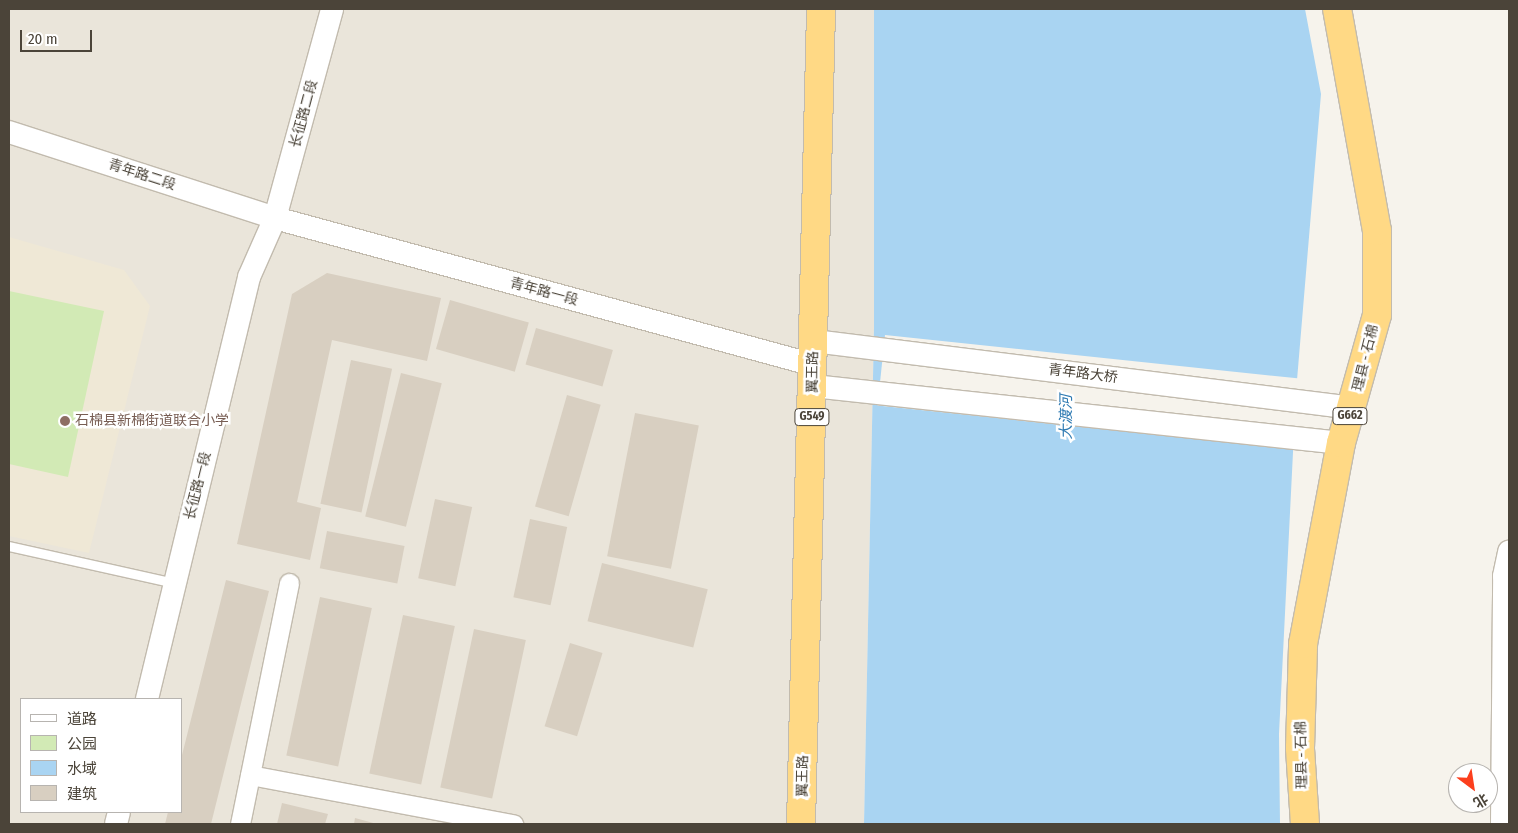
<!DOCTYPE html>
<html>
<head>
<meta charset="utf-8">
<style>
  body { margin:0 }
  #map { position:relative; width:1518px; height:833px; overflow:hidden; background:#f6f3ec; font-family:"Fira Sans Condensed","Noto Sans SC",sans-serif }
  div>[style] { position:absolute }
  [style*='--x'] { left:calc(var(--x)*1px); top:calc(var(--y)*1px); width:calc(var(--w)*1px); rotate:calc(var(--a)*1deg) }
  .residential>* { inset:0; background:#eae5da }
  .education>* { inset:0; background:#efe8d6 }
  .green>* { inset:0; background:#d2eab5 }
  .water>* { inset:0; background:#a9d4f2 }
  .pier>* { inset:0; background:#f6f3ec; transform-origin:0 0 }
  .building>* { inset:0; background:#d8cfc1; transform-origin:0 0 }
  .roads { filter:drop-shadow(1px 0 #c2bbae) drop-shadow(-1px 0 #c2bbae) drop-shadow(0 1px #c2bbae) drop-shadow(0 -1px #c2bbae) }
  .service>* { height:9px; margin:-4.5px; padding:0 4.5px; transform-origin:4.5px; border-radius:4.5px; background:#fff }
  .minor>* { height:19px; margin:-9.5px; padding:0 9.5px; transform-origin:9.5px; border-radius:9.5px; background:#fff }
  .tertiary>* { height:22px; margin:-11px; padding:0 11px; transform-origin:11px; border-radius:11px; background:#fff }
  .trunk>* { height:28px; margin:-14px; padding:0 14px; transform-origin:14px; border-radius:14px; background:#ffd985 }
  .dots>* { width:14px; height:14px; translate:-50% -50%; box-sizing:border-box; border:2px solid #fff; border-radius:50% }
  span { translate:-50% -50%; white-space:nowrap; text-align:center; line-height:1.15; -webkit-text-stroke:5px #fff; paint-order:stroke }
  .shield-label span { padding:1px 4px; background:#fff; border:1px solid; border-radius:4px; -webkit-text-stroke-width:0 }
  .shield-label { font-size:12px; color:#4b4439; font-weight:700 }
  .street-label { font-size:14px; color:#4b4439 }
  .education-label { font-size:14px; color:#785e54 }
  .left { translate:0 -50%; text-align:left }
  .water-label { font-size:15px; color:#2e7ab2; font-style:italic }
  .frame { position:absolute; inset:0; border:10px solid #4b4439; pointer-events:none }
  .legend { position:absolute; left:20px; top:698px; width:162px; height:115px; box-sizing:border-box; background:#fff; border:1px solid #b7b4b0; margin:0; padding:6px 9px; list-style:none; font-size:15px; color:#4b4439 }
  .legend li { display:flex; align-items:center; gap:10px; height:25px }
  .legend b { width:25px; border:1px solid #b7b4b0 }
  .north { position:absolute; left:1448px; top:763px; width:50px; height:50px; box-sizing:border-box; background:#fff; border:1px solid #b7b4b0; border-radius:50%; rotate:149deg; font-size:14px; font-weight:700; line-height:20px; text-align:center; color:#4b4439 }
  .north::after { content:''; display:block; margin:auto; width:18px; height:22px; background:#fc3f1d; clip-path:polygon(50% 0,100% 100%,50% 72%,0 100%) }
  .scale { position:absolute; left:20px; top:30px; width:72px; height:22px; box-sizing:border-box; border:2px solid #4b4439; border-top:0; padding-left:6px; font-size:15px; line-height:18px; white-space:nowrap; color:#4b4439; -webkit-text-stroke:4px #fff; paint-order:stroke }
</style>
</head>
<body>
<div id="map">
  <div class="residential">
    <div style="clip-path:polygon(evenodd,9px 9px,874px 9px,874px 327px,864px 824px,9px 824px,9px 9px,21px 699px,181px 699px,181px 812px,21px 812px,21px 699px)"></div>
  </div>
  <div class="education">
    <div style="clip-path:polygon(9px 237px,124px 270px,150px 306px,89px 553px,9px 536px)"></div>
  </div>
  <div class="green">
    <div style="clip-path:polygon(9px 291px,104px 311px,68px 477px,9px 464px)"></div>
  </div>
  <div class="water">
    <div style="clip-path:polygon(874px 9px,1305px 9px,1321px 94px,1296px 392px,1279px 734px,1280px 824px,864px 824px,874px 327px)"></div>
  </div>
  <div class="pier">
    <div style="left:885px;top:335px;width:417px;height:71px;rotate:6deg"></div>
  </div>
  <div class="building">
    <div style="clip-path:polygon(327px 273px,441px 298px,427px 361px,332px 340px,297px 502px,321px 508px,310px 560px,237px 544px,292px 294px)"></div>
    <div style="left:450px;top:300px;width:82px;height:51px;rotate:16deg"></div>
    <div style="left:536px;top:328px;width:80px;height:38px;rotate:16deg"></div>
    <div style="left:351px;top:360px;width:42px;height:147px;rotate:12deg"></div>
    <div style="left:401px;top:373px;width:42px;height:148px;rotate:14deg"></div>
    <div style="left:567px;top:395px;width:35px;height:116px;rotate:16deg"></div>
    <div style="left:635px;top:413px;width:65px;height:146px;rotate:11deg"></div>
    <div style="left:435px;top:499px;width:38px;height:81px;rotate:12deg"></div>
    <div style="left:530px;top:519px;width:38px;height:80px;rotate:12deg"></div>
    <div style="left:327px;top:531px;width:79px;height:38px;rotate:11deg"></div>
    <div style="left:602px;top:563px;width:109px;height:60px;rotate:14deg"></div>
    <div style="clip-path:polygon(226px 580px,269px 591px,211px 824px,165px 824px,168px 812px,181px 812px,181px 759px)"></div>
    <div style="left:320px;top:597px;width:53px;height:162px;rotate:12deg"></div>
    <div style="left:403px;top:615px;width:53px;height:162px;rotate:12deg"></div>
    <div style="left:474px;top:629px;width:53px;height:162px;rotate:12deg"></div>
    <div style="left:570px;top:643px;width:34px;height:87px;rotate:17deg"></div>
    <div style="clip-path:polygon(282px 803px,328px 814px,325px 824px,277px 824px)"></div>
    <div style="clip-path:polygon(355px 818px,377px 824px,354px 824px)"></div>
  </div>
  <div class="roads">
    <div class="service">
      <div style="--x:9;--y:546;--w:169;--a:12.6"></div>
    </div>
    <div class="minor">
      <div style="--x:250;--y:775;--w:268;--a:10.6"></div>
      <div style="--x:240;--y:824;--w:246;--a:-78.5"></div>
    </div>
    <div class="tertiary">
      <div style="--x:9;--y:132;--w:280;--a:17.9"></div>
      <div style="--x:275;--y:218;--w:559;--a:15.26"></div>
      <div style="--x:814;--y:341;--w:543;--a:7.09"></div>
      <div style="--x:813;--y:386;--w:531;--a:6.16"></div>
      <div style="--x:147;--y:699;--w:434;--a:-76.4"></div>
      <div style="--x:249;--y:277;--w:64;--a:-66.2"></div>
      <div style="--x:275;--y:218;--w:217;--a:-74.7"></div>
      <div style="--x:116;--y:824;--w:12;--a:-76"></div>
      <div style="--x:1502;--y:824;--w:248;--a:-89.5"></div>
      <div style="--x:1504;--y:576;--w:25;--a:-78"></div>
    </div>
    <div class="trunk">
      <div style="--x:801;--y:824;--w:815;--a:-88.59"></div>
      <div style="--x:1305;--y:824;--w:76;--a:-93.8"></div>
      <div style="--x:1300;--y:748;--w:104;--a:-88.3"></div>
      <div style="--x:1303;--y:644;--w:205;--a:-79.3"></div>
      <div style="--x:1341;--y:443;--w:133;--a:-74.3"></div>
      <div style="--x:1377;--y:315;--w:84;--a:-90"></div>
      <div style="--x:1377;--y:231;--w:226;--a:-100.2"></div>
    </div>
  </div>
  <div class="dots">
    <div style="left:65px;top:421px;background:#8d6e63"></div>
  </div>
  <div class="shield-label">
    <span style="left:1350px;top:416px">G662</span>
    <span style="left:812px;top:417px">G549</span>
  </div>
  <div class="street-label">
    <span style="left:304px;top:114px;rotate:-75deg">长征路二段</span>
    <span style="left:142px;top:175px;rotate:18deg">青年路二段</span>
    <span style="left:544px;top:292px;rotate:15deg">青年路一段</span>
    <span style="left:1366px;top:358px;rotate:-76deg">理县 - 石棉</span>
    <span style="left:813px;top:372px;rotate:-89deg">翼王路</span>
    <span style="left:1083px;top:374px;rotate:7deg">青年路大桥</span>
    <span style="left:198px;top:486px;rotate:-76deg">长征路一段</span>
    <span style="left:1302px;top:755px;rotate:-91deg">理县 - 石棉</span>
    <span style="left:803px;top:776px;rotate:-89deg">翼王路</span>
  </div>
  <div class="education-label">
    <span class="left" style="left:75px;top:421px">石棉县新棉街道联合小学</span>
  </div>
  <div class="water-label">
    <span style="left:1067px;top:417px;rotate:-90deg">大渡河</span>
  </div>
  <div class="frame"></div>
  <ul class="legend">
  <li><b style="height:6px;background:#fff"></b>道路</li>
  <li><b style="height:14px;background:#d2eab5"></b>公园</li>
  <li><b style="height:14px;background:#a9d4f2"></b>水域</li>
  <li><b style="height:14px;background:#d8cfc1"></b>建筑</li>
  </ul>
  <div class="north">北</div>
  <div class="scale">20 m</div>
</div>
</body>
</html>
